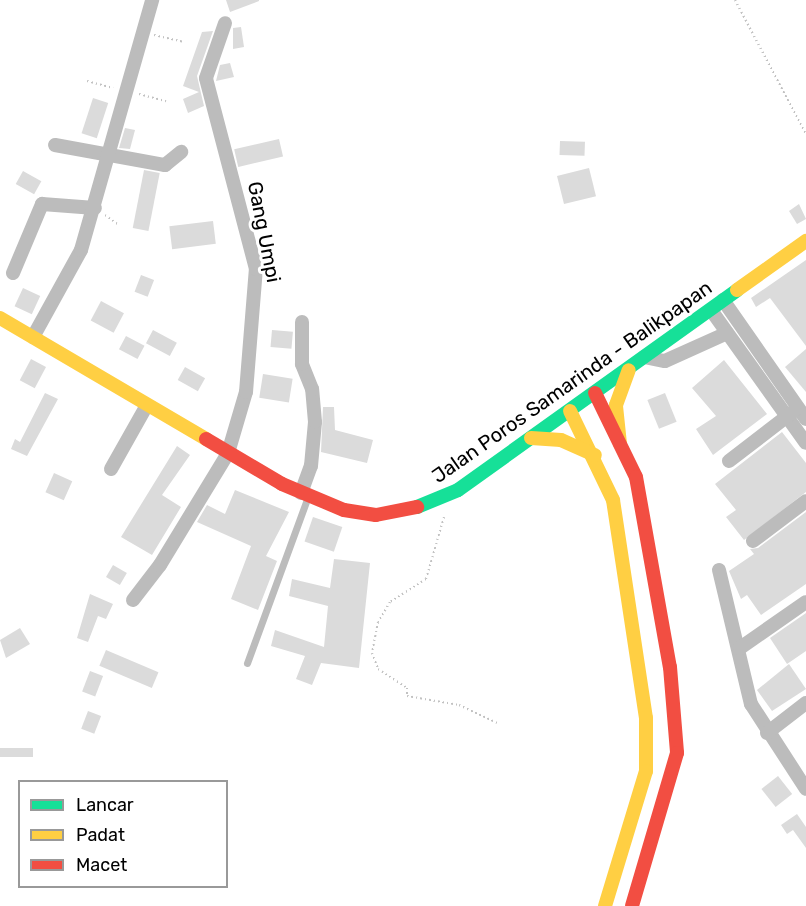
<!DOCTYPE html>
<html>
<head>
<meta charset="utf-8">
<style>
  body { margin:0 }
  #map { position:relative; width:806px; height:906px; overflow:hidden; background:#fff; font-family:Rubik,sans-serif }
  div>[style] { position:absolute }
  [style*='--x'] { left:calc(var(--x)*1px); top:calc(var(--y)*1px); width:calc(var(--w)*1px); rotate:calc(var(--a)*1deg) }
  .building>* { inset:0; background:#dbdbdb; transform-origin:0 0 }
  .path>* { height:2px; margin-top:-1px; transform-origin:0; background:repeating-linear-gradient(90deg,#c2c2c2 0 1.5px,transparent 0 4.5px) }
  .lane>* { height:7px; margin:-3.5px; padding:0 3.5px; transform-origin:3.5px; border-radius:3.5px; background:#bcbcbc }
  .street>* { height:14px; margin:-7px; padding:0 7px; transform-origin:7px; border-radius:7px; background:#bcbcbc }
  .fast>* { height:14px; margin:-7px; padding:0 7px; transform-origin:7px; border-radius:7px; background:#16e098 }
  .slow>* { height:14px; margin:-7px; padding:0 7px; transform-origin:7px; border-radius:7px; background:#ffcf43 }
  .jam>* { height:14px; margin:-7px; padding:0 7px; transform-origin:7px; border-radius:7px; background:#f24e42 }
  span { translate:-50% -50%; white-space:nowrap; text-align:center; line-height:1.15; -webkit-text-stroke:6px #fff; paint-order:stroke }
  .street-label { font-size:20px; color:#000 }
  .legend { position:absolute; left:18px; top:780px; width:210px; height:108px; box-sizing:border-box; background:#fff; border:2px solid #999; margin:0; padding:8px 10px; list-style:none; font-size:18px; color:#000 }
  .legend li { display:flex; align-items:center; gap:12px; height:30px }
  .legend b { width:30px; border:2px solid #999 }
</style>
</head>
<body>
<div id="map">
  <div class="building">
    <div style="clip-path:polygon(226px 0,259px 0,259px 1px,230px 12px)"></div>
    <div style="clip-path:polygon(241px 27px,244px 47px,233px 49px,233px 28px)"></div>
    <div style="clip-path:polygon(213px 31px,197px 76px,204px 106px,188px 113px,183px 99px,199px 92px,183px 86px,202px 32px)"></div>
    <div style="clip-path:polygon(230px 63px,234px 77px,216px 81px,220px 65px)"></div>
    <div style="left:93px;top:98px;width:16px;height:37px;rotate:18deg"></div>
    <div style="clip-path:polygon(125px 128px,135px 130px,130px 149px,119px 148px)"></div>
    <div style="left:279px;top:139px;width:18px;height:46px;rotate:77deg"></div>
    <div style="left:560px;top:141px;width:25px;height:14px;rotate:2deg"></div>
    <div style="left:589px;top:168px;width:29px;height:33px;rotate:76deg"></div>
    <div style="left:144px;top:170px;width:16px;height:59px;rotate:11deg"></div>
    <div style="left:23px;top:171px;width:21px;height:15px;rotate:29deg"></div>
    <div style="clip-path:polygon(799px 204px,806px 219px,797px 224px,789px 211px)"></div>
    <div style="left:213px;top:221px;width:23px;height:44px;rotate:83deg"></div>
    <div style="clip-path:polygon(806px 260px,806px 346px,770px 298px,756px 307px,751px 298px)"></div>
    <div style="left:141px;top:275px;width:14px;height:18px;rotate:21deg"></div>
    <div style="left:23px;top:288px;width:19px;height:20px;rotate:25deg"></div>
    <div style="left:101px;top:301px;width:26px;height:22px;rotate:28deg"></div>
    <div style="left:153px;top:330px;width:27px;height:15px;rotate:28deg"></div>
    <div style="left:272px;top:330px;width:21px;height:17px;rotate:5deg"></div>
    <div style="left:126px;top:336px;width:21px;height:15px;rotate:28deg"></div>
    <div style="clip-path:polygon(806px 349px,806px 392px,785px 367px)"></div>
    <div style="left:31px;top:359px;width:17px;height:24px;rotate:28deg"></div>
    <div style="clip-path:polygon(724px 360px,767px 414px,713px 455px,696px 429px,716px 416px,692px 388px)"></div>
    <div style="left:185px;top:367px;width:23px;height:15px;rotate:29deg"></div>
    <div style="left:263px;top:374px;width:30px;height:24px;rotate:9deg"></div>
    <div style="clip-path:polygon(45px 393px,58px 399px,27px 456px,11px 449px,15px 439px,20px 442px)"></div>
    <div style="left:665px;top:393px;width:31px;height:19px;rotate:68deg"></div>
    <div style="clip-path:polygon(323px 407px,334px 407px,335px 430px,373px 440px,367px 463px,321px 452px)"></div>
    <div style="clip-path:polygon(782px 432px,806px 463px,806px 492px,744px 540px,726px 517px,736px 510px,715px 484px)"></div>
    <div style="clip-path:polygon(177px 446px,190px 455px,162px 495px,181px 507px,152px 555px,121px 537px)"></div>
    <div style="left:54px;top:473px;width:20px;height:21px;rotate:24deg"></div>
    <div style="clip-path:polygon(235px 490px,289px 512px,266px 556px,277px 561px,258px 610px,231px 599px,251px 546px,197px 522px,207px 505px,225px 514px)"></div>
    <div style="clip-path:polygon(806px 512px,806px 584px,761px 615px,747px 595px,741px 599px,729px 571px,754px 554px,750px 549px,758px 548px)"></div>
    <div style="left:313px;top:517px;width:31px;height:26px;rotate:19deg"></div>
    <div style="clip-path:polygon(334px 559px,370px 563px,359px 668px,321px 663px,312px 685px,296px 679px,305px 656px,271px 646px,275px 630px,324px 647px,328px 606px,289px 596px,292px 579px,330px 588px)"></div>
    <div style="left:113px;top:565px;width:16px;height:14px;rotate:30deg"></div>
    <div style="clip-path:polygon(90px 594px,113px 604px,106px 619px,98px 616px,88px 642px,77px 638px)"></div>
    <div style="clip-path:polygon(806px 613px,806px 651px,787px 664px,770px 638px)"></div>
    <div style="clip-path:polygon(20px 628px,30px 644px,6px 658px,0 640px)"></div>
    <div style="left:106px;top:650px;width:57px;height:17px;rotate:23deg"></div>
    <div style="clip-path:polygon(789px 664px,806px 689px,772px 711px,757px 690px)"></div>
    <div style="left:90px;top:671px;width:14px;height:22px;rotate:21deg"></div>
    <div style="left:88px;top:711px;width:14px;height:19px;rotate:21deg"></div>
    <div style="left:0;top:748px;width:33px;height:9px"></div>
    <div style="left:778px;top:776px;width:23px;height:21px;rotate:52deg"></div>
    <div style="clip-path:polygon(797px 814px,806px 827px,806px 848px,793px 830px,787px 834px,781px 825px)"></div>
  </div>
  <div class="path">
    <div style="--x:735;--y:0;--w:152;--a:62.1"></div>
    <div style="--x:154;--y:35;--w:31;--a:13"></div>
    <div style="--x:87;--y:81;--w:27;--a:15"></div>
    <div style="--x:139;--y:94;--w:28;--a:15"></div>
    <div style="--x:105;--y:215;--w:17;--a:36"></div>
    <div style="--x:444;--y:517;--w:65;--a:106.2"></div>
    <div style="--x:426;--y:579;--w:43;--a:147.4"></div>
    <div style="--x:390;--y:602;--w:23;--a:121"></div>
    <div style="--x:378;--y:622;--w:32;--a:101"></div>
    <div style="--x:372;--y:653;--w:17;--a:69"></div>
    <div style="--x:378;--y:669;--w:35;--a:33"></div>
    <div style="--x:407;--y:688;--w:8;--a:90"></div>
    <div style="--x:407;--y:696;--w:53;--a:9.8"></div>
    <div style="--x:459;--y:705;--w:42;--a:25.3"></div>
  </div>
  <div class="lane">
    <div style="--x:247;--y:663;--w:175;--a:-69.9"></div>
  </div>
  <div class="street">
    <div style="--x:55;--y:145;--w:112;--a:10.3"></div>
    <div style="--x:165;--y:165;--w:21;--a:-39"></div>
    <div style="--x:13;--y:273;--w:75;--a:-67.2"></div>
    <div style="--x:42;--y:204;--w:53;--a:4.3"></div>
    <div style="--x:723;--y:300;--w:145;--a:55.1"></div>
    <div style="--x:711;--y:310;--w:163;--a:54.5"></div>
    <div style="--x:33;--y:337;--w:99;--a:-61.1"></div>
    <div style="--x:81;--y:250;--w:260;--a:-74.1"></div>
    <div style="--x:644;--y:357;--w:21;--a:11"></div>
    <div style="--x:665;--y:361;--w:68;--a:-24.3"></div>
    <div style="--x:729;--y:461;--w:82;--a:-37.6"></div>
    <div style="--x:111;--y:469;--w:73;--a:-60.6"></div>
    <div style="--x:301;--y:493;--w:29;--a:-70"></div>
    <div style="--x:311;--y:466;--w:44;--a:-84.8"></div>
    <div style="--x:315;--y:422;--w:33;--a:-95"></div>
    <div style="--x:312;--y:389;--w:27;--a:-112"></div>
    <div style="--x:302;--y:364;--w:42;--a:-90"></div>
    <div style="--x:753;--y:541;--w:66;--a:-37"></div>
    <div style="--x:719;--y:570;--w:138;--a:76.6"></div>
    <div style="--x:751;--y:704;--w:101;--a:57.1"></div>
    <div style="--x:133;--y:600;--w:44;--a:-52.4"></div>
    <div style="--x:160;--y:565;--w:131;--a:-58.7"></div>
    <div style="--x:228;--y:453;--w:64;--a:-73.6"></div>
    <div style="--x:246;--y:392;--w:123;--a:-85.4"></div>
    <div style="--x:256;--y:269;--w:197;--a:-104.7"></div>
    <div style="--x:206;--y:78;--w:58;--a:-70.9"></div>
    <div style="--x:740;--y:648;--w:80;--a:-34.9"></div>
    <div style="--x:767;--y:733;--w:49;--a:-37.6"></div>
  </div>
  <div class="fast">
    <div style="--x:417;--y:507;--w:44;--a:-22.5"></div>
    <div style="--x:458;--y:490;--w:343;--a:-35.6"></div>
  </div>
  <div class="slow">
    <div style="--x:737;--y:290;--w:85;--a:-35.4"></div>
    <div style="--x:0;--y:318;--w:239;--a:30.4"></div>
    <div style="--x:570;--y:411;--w:99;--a:64.2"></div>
    <div style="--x:613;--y:500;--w:220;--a:81.4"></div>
    <div style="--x:646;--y:718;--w:53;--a:90"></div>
    <div style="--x:646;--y:771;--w:141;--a:106.9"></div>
    <div style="--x:531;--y:438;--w:30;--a:4"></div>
    <div style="--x:561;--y:440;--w:37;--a:24"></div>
    <div style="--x:620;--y:444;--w:39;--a:-96"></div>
    <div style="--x:616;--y:405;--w:37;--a:-70"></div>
  </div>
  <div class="jam">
    <div style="--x:595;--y:393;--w:93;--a:64"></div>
    <div style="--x:636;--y:477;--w:193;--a:79.9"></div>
    <div style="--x:670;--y:667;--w:86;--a:85.3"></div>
    <div style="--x:677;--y:753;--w:159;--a:106.4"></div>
    <div style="--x:206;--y:439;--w:88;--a:30.6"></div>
    <div style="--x:282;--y:484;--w:67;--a:22.8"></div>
    <div style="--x:344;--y:510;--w:32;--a:9"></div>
    <div style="--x:376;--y:515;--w:42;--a:-11"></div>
  </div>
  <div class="street-label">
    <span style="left:264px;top:232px;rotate:79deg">Gang Umpi</span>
    <span style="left:572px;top:382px;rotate:-35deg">Jalan Poros Samarinda - Balikpapan</span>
  </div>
  <ul class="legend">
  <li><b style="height:8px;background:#16e098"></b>Lancar</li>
  <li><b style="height:8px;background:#ffcf43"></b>Padat</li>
  <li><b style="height:8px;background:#f24e42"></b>Macet</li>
  </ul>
</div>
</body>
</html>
